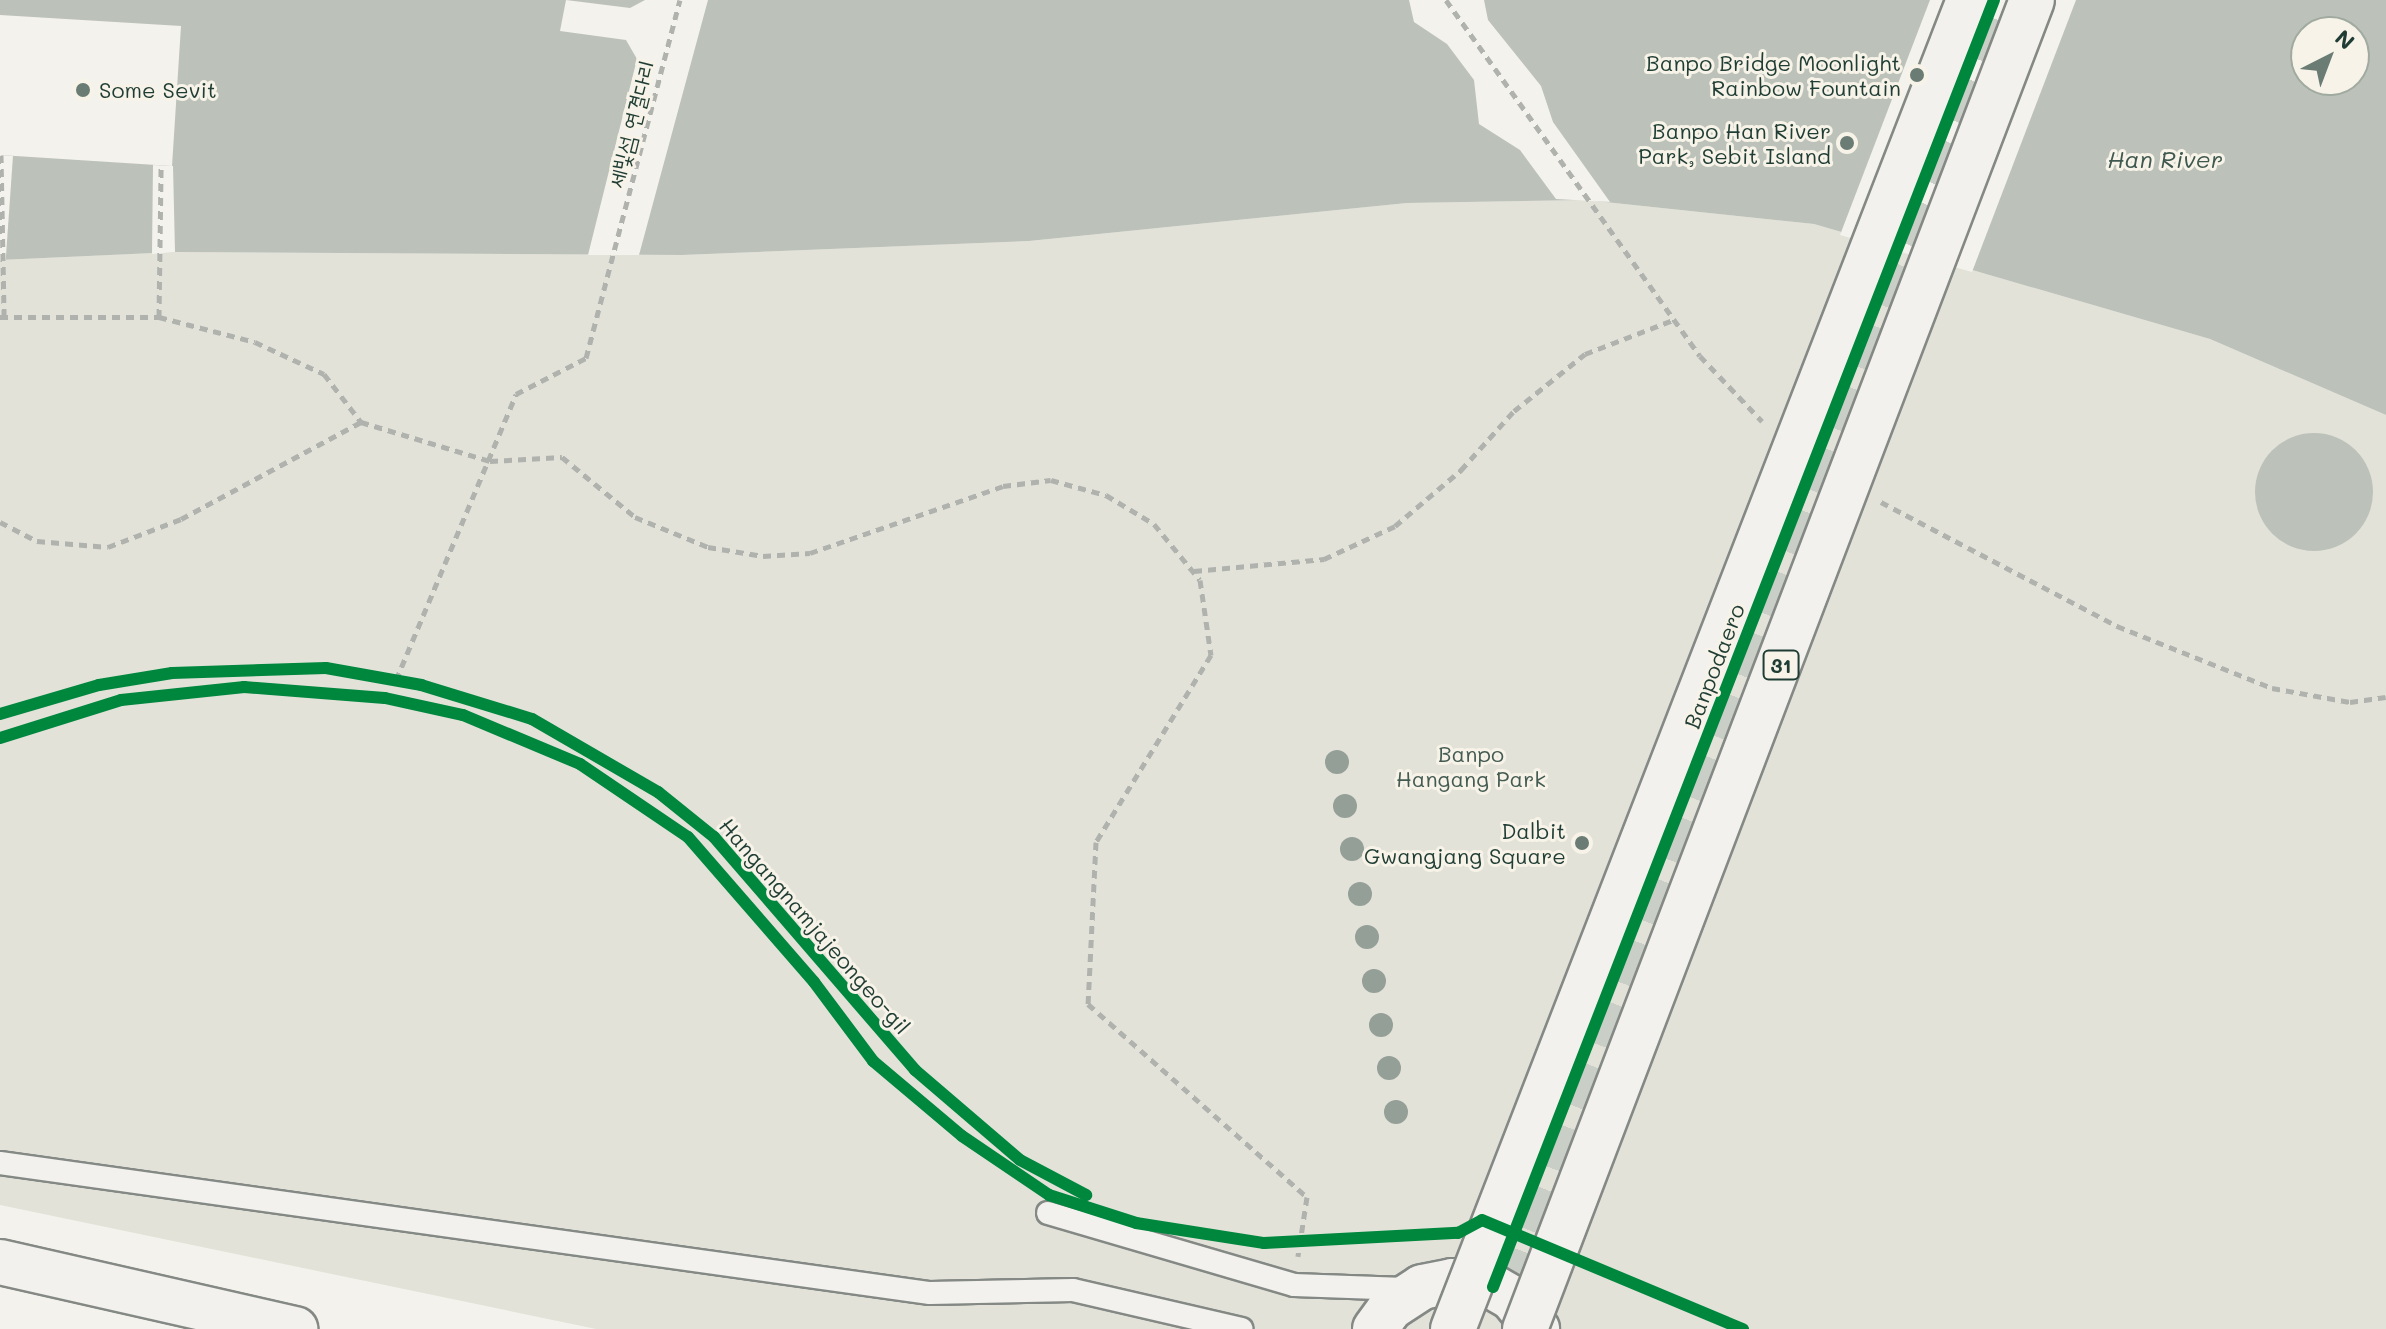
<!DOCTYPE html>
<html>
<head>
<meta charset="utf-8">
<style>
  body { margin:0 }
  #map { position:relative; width:2386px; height:1329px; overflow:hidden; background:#f4f2ec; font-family:Mali,"Poor Story",sans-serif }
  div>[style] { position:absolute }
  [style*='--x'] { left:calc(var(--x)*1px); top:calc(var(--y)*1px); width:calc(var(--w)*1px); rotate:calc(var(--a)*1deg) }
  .green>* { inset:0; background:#e2e2d9 }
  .water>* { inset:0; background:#bcc2b9 }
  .round { border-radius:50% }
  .pier>* { inset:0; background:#f4f2ec; transform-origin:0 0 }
  .secondary-tunnel>* { height:44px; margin-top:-22px; transform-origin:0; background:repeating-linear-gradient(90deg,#c9cec7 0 44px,transparent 0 66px) }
  .path>* { height:5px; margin-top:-2.5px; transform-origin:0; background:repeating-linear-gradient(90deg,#b0b2ae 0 8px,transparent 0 14px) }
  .roads { filter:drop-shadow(2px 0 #848985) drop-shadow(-2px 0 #848985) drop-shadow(0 2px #848985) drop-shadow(0 -2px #848985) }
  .lane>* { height:22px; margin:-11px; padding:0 11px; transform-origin:11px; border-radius:11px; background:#f2f1ed }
  .secondary>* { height:44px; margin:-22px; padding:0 22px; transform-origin:22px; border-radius:22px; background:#f2f1ed }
  .highway>* { height:44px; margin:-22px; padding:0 22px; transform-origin:22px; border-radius:22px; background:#f2f1ed }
  .bridges { filter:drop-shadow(2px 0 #848985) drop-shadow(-2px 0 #848985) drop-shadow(0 2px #848985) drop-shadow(0 -2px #848985) }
  .primary-bridge>* { height:44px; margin:-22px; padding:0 22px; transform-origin:22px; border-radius:22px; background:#f2f1ed }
  .cycleway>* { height:12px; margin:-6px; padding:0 6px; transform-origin:6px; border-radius:6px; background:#00873e }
  .trees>* { width:24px; height:24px; margin:-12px; border-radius:50%; background:#939f97 }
  .dots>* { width:22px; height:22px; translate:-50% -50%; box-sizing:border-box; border:4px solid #f7f3e8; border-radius:50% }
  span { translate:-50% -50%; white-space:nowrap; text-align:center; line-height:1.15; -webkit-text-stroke:6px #f7f3e8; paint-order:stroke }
  .shield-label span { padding:2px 6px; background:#f7f3e8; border:2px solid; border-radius:6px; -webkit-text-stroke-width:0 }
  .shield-label { font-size:20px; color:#1f3d34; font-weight:700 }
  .poi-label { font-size:22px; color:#1f3d34 }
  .right { translate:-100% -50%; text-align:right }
  .left { translate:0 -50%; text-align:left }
  .street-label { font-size:22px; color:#1f3d34 }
  .park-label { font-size:22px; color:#435b52 }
  .water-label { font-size:24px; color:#405950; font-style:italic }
  .north { position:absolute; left:2290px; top:16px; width:80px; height:80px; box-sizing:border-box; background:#f7f3e8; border:2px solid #a1aaa0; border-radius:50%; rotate:42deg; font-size:22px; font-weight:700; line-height:32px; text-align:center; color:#1f3d34 }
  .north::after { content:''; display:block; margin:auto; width:28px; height:36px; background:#6a7c74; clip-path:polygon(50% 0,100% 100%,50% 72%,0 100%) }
</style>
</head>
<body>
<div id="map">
  <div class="green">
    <div style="clip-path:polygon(1586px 200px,1814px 224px,2210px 339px,2386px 415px,2386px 1329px,596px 1329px,0 1205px,0 260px,175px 252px,682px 255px,1029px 241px,1407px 203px)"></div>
  </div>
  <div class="water">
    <div style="clip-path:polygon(evenodd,0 0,2386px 0,2386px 415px,2210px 339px,1814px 224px,1586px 200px,1407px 203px,1029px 241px,682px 255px,176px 252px,0 260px,0 155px,172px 166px,181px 26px,0 15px,0 0,2306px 32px,2354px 32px,2354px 80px,2306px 80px,2306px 32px)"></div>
    <div class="round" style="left:2255px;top:433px;width:118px;height:118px"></div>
  </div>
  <div class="pier">
    <div style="clip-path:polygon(566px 0,630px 8px,645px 0,708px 0,639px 255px,588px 255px,637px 59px,626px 40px,560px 31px)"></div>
    <div style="clip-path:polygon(1409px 0,1484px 0,1488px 20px,1541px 86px,1553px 122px,1610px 202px,1556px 199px,1520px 150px,1479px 124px,1474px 80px,1447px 44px,1414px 22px)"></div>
    <div style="clip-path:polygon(1930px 0,2076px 0,1972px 272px,1840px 235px)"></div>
    <div style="left:0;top:155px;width:13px;height:105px;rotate:4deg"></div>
    <div style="clip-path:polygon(153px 165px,173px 166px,175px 252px,152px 254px)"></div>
  </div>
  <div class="secondary-tunnel">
    <div style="--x:1493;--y:1287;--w:1381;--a:-68.73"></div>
  </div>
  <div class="path">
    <div style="--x:1446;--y:0;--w:437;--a:54.5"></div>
    <div style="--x:1700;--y:356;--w:90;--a:46.4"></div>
    <div style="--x:1;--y:155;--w:161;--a:88.9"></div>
    <div style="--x:0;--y:317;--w:159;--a:0"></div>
    <div style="--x:159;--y:317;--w:99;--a:14.6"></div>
    <div style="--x:255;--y:342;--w:76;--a:24.9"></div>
    <div style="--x:324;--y:374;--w:61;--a:52.4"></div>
    <div style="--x:361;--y:422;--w:135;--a:16.8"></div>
    <div style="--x:490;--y:461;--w:72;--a:-3.2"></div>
    <div style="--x:562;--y:457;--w:94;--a:39.4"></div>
    <div style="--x:635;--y:517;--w:79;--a:22.3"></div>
    <div style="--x:708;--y:547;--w:56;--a:9.3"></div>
    <div style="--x:763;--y:556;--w:47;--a:-3.7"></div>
    <div style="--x:810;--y:553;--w:204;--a:-19.1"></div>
    <div style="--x:1003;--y:486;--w:48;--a:-7.1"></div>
    <div style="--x:1051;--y:480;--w:57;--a:15.3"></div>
    <div style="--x:1106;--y:495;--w:56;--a:31.1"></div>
    <div style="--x:1154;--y:524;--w:72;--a:50.6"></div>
    <div style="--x:1200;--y:580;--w:76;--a:81.7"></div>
    <div style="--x:1211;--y:655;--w:220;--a:121.6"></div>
    <div style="--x:1096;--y:842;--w:162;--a:92.8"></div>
    <div style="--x:1088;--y:1004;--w:292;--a:41.4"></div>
    <div style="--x:1307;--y:1197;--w:60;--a:98.7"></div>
    <div style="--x:159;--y:317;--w:152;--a:-89.2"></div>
    <div style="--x:1881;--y:502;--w:267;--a:27.7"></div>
    <div style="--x:2117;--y:626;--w:167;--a:21.8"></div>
    <div style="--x:2272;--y:688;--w:79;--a:10.2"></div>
    <div style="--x:2350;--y:702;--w:36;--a:-8"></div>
    <div style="--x:0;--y:522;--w:42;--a:27.2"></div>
    <div style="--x:37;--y:541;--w:71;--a:4.8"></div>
    <div style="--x:108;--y:547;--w:78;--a:-21"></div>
    <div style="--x:181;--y:519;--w:204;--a:-28.3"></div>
    <div style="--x:1194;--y:571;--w:131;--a:-5.3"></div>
    <div style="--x:1324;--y:559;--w:78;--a:-24.9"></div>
    <div style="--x:1395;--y:526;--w:87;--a:-40.3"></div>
    <div style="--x:1461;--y:470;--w:79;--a:-48.1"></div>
    <div style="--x:1514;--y:411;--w:91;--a:-38.8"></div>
    <div style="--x:1585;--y:354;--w:94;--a:-21.1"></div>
    <div style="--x:396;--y:680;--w:310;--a:-67.2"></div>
    <div style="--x:516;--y:394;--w:79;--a:-27.2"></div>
    <div style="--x:586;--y:358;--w:370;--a:-75.3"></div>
  </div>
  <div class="roads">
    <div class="lane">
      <div style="--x:0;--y:1163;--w:939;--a:7.96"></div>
      <div style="--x:930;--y:1293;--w:143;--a:-1.2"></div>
      <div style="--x:1073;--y:1290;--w:173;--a:13"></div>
      <div style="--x:1048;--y:1213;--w:256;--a:16.3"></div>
      <div style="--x:1294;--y:1285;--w:111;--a:2.1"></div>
    </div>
    <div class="secondary">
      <div style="--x:1375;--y:1329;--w:26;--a:-54"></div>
      <div style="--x:1390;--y:1308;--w:38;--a:-33"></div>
      <div style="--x:1422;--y:1287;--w:31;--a:-11"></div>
      <div style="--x:1452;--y:1281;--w:41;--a:8.3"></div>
      <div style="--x:1493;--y:1287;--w:22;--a:30"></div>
      <div style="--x:1512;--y:1298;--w:40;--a:51"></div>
    </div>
    <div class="highway">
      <div style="--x:0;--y:1262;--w:303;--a:12.8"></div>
    </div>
  </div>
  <div class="bridges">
    <div class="primary-bridge">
      <div style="--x:1453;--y:1329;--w:1426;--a:-68.78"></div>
      <div style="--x:1525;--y:1329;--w:1422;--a:-69.12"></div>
    </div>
  </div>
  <div class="cycleway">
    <div style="--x:0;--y:714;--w:103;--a:-16.3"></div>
    <div style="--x:99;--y:685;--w:74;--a:-9.3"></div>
    <div style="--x:172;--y:673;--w:154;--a:-1.9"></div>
    <div style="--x:326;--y:668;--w:97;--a:10.1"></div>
    <div style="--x:421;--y:685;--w:116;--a:17"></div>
    <div style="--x:532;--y:719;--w:146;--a:30.1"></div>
    <div style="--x:658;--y:792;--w:72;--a:38.8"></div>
    <div style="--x:714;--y:837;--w:308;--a:49.2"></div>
    <div style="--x:915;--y:1070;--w:138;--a:40.6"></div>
    <div style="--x:1020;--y:1160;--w:75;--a:27.9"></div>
    <div style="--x:0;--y:738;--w:127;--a:-17.4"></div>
    <div style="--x:121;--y:700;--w:124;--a:-6"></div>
    <div style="--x:244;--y:687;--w:141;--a:4.5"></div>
    <div style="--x:385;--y:698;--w:80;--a:12.3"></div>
    <div style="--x:463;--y:715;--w:127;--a:22.7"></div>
    <div style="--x:580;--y:764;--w:130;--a:34.1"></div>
    <div style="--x:688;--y:837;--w:192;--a:49"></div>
    <div style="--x:814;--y:982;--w:99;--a:53.2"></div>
    <div style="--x:873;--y:1061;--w:116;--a:40.1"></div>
    <div style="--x:962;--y:1136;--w:105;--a:34.1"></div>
    <div style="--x:1049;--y:1195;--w:91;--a:17.8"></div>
    <div style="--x:1136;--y:1223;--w:130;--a:8.9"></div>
    <div style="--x:1264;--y:1243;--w:194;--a:-3"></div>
    <div style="--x:1458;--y:1233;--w:27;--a:-28"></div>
    <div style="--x:1482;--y:1220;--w:283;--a:22.7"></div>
    <div style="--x:1493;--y:1287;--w:1381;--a:-68.73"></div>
  </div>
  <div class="trees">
    <div style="left:1337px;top:762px"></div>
    <div style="left:1345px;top:806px"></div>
    <div style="left:1352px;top:849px"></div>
    <div style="left:1360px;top:894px"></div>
    <div style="left:1367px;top:937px"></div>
    <div style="left:1374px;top:981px"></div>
    <div style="left:1381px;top:1025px"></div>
    <div style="left:1389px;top:1068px"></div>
    <div style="left:1396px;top:1112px"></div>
  </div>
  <div class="dots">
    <div style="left:1917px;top:75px;background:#6a7c74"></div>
    <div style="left:83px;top:90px;background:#6a7c74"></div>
    <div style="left:1847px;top:143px;background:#6a7c74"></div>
    <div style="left:1582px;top:843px;background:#6a7c74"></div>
  </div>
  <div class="shield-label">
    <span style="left:1781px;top:665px">31</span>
  </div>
  <div class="poi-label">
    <span class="right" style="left:1901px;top:75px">Banpo Bridge Moonlight<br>Rainbow Fountain</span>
    <span class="left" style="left:99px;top:90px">Some Sevit</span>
    <span class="right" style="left:1831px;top:143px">Banpo Han River<br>Park, Sebit Island</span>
    <span class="right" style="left:1566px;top:843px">Dalbit<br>Gwangjang Square</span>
  </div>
  <div class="street-label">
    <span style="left:631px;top:124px;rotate:-76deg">세빛섬 연결다리</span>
    <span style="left:1714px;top:666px;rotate:-69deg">Banpodaero</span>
    <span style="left:815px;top:926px;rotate:49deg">Hangangnamjajeongeo-gil</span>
  </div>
  <div class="park-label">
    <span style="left:1471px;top:766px">Banpo<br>Hangang Park</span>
  </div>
  <div class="water-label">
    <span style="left:2165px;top:159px">Han River</span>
  </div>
  <div class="north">N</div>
</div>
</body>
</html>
